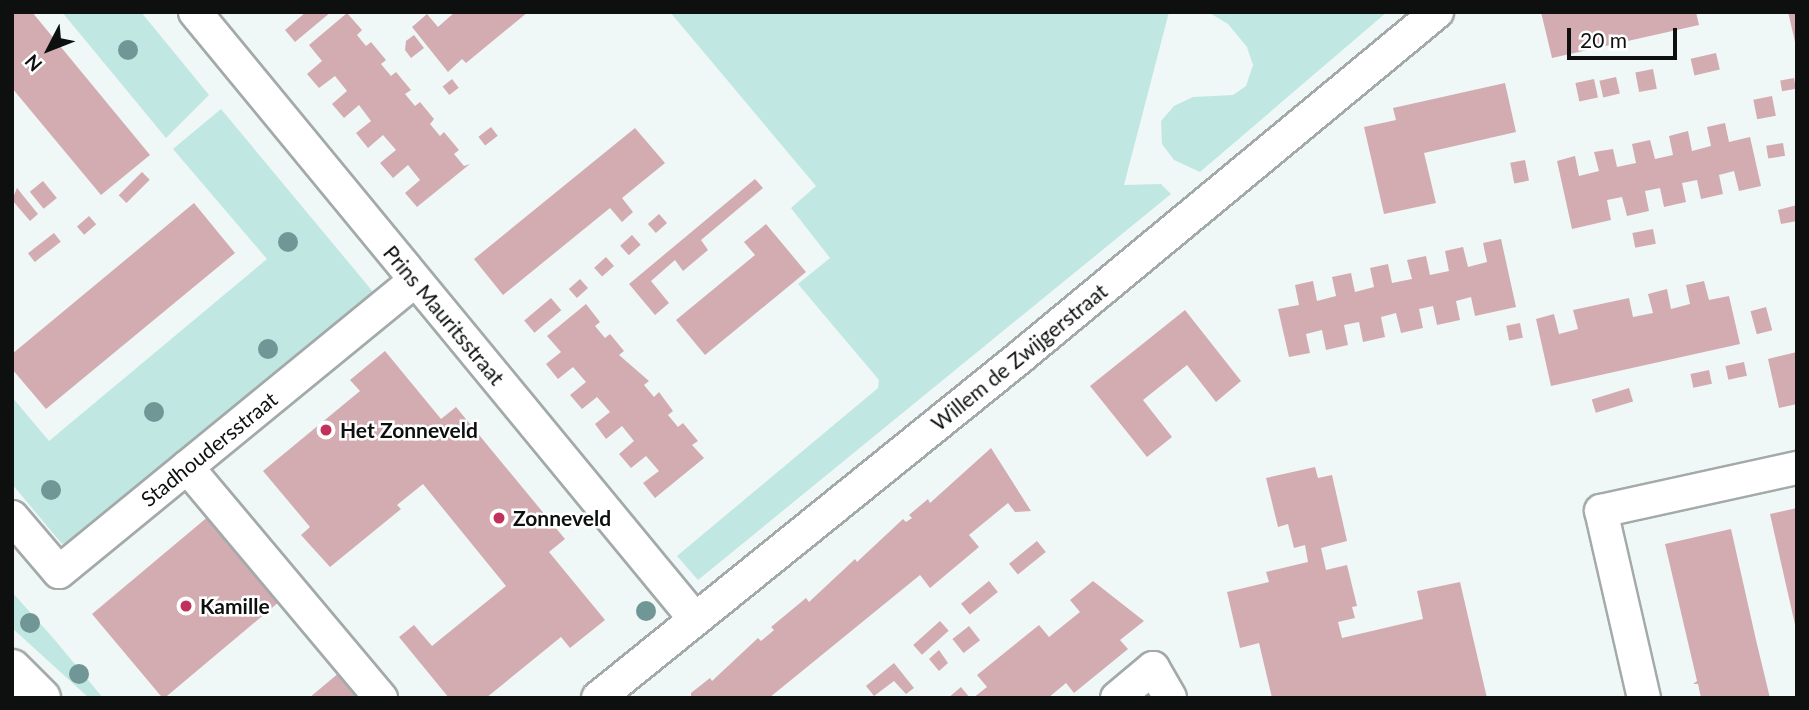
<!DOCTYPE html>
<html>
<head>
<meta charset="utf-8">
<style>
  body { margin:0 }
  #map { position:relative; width:1809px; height:710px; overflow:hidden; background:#f0f7f7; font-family:Lato,sans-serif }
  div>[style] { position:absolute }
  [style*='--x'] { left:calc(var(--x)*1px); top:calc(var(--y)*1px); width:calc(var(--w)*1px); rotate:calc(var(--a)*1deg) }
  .green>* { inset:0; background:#c1e7e3 }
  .building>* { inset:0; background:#d3acb2; transform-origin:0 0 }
  .roads { filter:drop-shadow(2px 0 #a3aaa9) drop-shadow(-2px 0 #a3aaa9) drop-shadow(0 2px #a3aaa9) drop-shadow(0 -2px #a3aaa9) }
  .minor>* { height:32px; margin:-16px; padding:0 16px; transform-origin:16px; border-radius:16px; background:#fff }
  .tertiary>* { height:38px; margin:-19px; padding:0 19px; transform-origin:19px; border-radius:19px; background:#fff }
  .trees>* { width:20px; height:20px; margin:-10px; border-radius:50%; background:#709795 }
  .dots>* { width:19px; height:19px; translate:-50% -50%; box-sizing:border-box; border:4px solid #fff; border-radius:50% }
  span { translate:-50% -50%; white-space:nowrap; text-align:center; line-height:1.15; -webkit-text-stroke:5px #fff; paint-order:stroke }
  .street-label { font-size:21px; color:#0e1010 }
  .poi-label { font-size:21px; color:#0e1010; font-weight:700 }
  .left { translate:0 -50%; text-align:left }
  .frame { position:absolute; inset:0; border:14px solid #0e1010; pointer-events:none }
  .north { position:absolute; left:14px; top:14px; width:70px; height:70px; -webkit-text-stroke:5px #fff; paint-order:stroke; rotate:228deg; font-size:19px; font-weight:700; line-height:28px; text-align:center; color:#0e1010 }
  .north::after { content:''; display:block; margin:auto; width:24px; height:32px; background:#0e1010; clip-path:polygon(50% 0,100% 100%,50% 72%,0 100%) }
  .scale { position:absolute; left:1567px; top:28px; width:110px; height:32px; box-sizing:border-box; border:4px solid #0e1010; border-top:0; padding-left:9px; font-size:21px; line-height:24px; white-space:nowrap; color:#0e1010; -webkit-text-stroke:5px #fff; paint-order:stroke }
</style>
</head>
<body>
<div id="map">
  <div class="green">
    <div style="clip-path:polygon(62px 12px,141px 12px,209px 95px,166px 138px)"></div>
    <div style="clip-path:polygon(670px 12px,1169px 12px,1124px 185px,1161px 184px,1171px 194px,698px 580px,677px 556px,878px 388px,879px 380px,798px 284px,830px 258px,791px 208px,816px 186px)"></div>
    <div style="clip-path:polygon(1208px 12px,1387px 12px,1200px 172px,1174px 160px,1162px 144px,1161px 121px,1174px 106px,1193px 97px,1233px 95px,1246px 86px,1253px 65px,1247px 47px,1228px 24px)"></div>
    <div style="clip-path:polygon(221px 109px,374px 293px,83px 536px,62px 544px,12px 484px,12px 397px,49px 441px,267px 259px,173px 149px)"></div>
    <div style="clip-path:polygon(12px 592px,54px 639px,103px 698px,89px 698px,12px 628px)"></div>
  </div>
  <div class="building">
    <div style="clip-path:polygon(12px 12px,32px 12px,150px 155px,101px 195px,12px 88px)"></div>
    <div style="clip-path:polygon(306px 12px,331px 12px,295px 42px,285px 30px)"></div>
    <div style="clip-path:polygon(455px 12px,528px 12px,466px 63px,462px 59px,448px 72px,412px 27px,427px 14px,438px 27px)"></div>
    <div style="clip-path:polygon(1541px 12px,1696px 12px,1699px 25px,1552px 58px)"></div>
    <div style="clip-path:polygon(1788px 12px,1797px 12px,1797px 45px,1796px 46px)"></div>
    <div style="clip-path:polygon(347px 13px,362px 30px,357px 35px,366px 46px,371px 42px,386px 60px,381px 64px,391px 76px,396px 72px,411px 90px,405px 94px,415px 106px,420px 102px,434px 119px,430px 124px,440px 136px,444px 132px,459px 150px,454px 154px,464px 166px,470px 164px,417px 207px,405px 193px,420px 180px,408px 165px,393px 178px,380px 163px,396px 150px,383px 135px,368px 148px,356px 133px,371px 121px,359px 105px,344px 118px,332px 104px,347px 91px,335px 76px,319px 88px,307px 74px,322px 61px,309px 45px)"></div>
    <div style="clip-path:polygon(414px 35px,424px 48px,411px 58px,405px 50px,406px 41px)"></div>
    <div style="left:1716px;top:53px;width:17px;height:26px;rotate:77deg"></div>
    <div style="left:1653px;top:69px;width:20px;height:18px;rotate:79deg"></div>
    <div style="left:1616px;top:77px;width:17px;height:17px;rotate:77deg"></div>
    <div style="left:1794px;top:78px;width:11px;height:14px;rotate:80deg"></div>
    <div style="left:452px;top:79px;width:11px;height:12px;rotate:52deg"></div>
    <div style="left:1594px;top:79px;width:19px;height:19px;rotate:78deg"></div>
    <div style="clip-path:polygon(1505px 83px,1516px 132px,1424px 153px,1436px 203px,1384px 214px,1364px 127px,1396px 120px,1393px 108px)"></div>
    <div style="left:1772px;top:96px;width:20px;height:19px;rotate:79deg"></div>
    <div style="clip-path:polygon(1725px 123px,1729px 142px,1750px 137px,1761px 186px,1739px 191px,1734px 171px,1719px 175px,1723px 194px,1701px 199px,1697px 180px,1682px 183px,1686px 202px,1664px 207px,1660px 188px,1645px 191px,1649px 211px,1627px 216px,1622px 197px,1607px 200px,1611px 220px,1572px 229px,1557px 161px,1575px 156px,1579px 176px,1599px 171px,1594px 152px,1613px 149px,1617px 167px,1636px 163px,1632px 144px,1650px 140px,1655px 159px,1673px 155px,1669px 136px,1688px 131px,1692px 151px,1711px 146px,1707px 127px)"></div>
    <div style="left:491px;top:127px;width:11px;height:16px;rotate:52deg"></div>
    <div style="clip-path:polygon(635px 128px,665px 163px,622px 198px,633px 212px,622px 222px,610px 208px,503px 295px,474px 259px)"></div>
    <div style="left:1783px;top:143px;width:13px;height:17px;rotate:81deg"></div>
    <div style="left:1525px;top:160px;width:21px;height:15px;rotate:79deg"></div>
    <div style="left:142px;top:172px;width:11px;height:33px;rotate:45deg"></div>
    <div style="clip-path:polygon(755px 179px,763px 188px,701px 240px,708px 250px,683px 271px,675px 260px,651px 281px,669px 303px,655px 315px,629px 284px)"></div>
    <div style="left:43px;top:181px;width:22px;height:17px;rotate:51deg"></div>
    <div style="clip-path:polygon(17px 188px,38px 214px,30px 221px,12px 200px)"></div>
    <div style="clip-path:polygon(194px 203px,235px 253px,46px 409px,12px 369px,12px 354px)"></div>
    <div style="clip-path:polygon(1797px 205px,1797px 221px,1781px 224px,1778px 210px)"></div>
    <div style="left:659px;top:214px;width:12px;height:15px;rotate:48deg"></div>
    <div style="left:89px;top:216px;width:11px;height:16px;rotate:49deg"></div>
    <div style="clip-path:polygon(766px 224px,806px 272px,705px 355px,676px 320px,755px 255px,744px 242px)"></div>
    <div style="left:1653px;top:229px;width:15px;height:21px;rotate:79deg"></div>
    <div style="left:54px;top:233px;width:11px;height:33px;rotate:52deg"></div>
    <div style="left:632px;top:235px;width:13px;height:16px;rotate:48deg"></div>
    <div style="clip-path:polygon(1501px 239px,1516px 307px,1475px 316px,1471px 297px,1456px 301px,1460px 320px,1437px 325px,1433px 306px,1419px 309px,1423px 328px,1401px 333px,1396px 313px,1381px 317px,1385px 337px,1363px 342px,1359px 322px,1344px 325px,1348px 345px,1326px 350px,1322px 330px,1306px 334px,1310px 353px,1289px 357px,1278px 309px,1299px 305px,1295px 285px,1313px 281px,1317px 301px,1336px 296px,1332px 277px,1351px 273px,1355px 292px,1374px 287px,1370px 268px,1388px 264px,1392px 283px,1412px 279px,1407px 260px,1426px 256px,1430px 275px,1449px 271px,1445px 251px,1463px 247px,1468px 267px,1487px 262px,1483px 243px)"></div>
    <div style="left:606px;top:257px;width:12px;height:16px;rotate:48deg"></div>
    <div style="left:580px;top:279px;width:12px;height:15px;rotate:48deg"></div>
    <div style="clip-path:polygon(1704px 281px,1709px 300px,1729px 296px,1740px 344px,1551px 386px,1536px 319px,1554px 314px,1559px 334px,1578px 329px,1573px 310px,1629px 298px,1633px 317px,1653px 313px,1648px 294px,1667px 289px,1671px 309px,1690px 304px,1686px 285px)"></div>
    <div style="left:551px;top:298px;width:16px;height:35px;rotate:50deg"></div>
    <div style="clip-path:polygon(586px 304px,600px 322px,595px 326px,605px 338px,610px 334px,624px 351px,619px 355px,649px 381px,644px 385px,654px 397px,659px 392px,673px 411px,668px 415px,678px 427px,683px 423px,698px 441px,692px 445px,704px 458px,655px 498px,643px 483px,659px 471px,646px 456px,631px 468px,619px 454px,634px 441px,622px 426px,606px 439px,595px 424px,610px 412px,597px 397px,582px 409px,570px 395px,586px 382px,573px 367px,558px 379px,546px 364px,561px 352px,547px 336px)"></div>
    <div style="left:1766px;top:307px;width:24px;height:16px;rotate:75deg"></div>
    <div style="clip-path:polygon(1185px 310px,1241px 381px,1216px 402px,1187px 365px,1143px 400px,1172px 437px,1147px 457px,1090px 386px)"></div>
    <div style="left:1520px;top:323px;width:15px;height:14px;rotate:79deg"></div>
    <div style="clip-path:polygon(385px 351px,441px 419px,456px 407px,565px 539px,549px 552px,605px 620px,570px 648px,561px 637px,486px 698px,449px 698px,399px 637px,414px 625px,432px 646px,506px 586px,423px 484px,397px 505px,401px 509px,330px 567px,301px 535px,310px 527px,263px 471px,360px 391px,350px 380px)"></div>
    <div style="clip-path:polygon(1797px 352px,1797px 404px,1779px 408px,1768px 359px)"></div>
    <div style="left:1744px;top:362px;width:14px;height:19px;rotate:78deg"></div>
    <div style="left:1709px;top:370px;width:14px;height:19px;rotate:78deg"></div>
    <div style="left:1629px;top:388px;width:14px;height:39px;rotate:73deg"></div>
    <div style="clip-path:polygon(991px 448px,1031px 511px,1015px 512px,1008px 503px,969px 535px,979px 547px,930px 588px,920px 575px,769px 698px,691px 698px,691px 693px,710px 678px,712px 681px,758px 638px,761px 641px,774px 630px,771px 627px,806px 598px,809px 602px,855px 559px,857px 562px,903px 519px,906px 522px,912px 518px,909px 515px,928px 499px,930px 503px)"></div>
    <div style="clip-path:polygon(1315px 467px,1318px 478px,1332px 475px,1347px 541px,1321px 548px,1326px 570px,1347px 565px,1357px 606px,1352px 607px,1355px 618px,1338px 622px,1342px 638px,1423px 619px,1417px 591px,1460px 582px,1487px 698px,1272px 698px,1259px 643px,1240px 648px,1227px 592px,1269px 582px,1266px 572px,1308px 562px,1305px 545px,1294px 548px,1288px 524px,1278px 527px,1266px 478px)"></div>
    <div style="clip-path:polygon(1797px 508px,1797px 629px,1796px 629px,1770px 514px)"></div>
    <div style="left:210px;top:515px;width:111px;height:154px;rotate:50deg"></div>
    <div style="clip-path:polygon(1731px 529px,1756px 640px,1770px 698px,1701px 698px,1698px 684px,1693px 684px,1697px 681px,1665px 544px)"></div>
    <div style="left:1037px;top:541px;width:14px;height:36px;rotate:51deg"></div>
    <div style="left:989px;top:581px;width:14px;height:36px;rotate:51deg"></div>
    <div style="clip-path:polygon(1093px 581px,1144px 621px,1120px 640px,1128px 649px,1074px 693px,1066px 683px,1048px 698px,973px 698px,987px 687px,977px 675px,1039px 625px,1049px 637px,1080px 612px,1070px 600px)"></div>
    <div style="left:940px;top:621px;width:13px;height:36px;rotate:48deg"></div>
    <div style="left:969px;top:626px;width:18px;height:21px;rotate:52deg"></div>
    <div style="clip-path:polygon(939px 650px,948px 663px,939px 671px,929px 659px)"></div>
    <div style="clip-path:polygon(894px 663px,914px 688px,906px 694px,894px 681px,874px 696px,866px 686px)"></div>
    <div style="clip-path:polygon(340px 672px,361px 698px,309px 698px)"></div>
    <div style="clip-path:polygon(961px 687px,970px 698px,948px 698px)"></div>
  </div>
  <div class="roads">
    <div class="minor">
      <div style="--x:195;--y:12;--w:785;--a:50.53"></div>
      <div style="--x:187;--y:467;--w:302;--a:50"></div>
      <div style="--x:12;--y:517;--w:72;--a:49.5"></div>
      <div style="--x:59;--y:572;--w:460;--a:-39.3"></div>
      <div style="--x:598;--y:698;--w:541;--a:-38.92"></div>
      <div style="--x:1019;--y:358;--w:543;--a:-39.62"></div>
      <div style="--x:1117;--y:698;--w:47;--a:-39.8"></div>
      <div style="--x:1153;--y:668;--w:34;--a:60"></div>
      <div style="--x:1644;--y:698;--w:192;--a:-102.9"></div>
      <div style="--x:1601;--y:511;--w:201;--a:-12.4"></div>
    </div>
    <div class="tertiary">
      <div style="--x:12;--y:669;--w:41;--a:45"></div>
    </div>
  </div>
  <div class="trees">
    <div style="left:128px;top:50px"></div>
    <div style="left:288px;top:242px"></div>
    <div style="left:268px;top:349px"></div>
    <div style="left:154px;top:412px"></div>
    <div style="left:51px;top:490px"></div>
    <div style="left:646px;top:611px"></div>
    <div style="left:30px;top:623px"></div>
    <div style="left:79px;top:674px"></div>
  </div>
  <div class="dots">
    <div style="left:326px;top:430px;background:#c0325c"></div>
    <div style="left:499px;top:518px;background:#c0325c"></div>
    <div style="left:186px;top:606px;background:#c0325c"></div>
  </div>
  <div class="street-label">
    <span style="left:444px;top:315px;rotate:50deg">Prins Mauritsstraat</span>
    <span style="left:1019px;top:357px;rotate:-39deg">Willem de Zwijgerstraat</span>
    <span style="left:209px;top:449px;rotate:-39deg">Stadhoudersstraat</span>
  </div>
  <div class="poi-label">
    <span class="left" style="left:340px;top:430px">Het Zonneveld</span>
    <span class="left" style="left:513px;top:518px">Zonneveld</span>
    <span class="left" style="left:200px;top:606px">Kamille</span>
  </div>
  <div class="frame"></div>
  <div class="north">N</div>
  <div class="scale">20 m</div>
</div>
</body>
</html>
